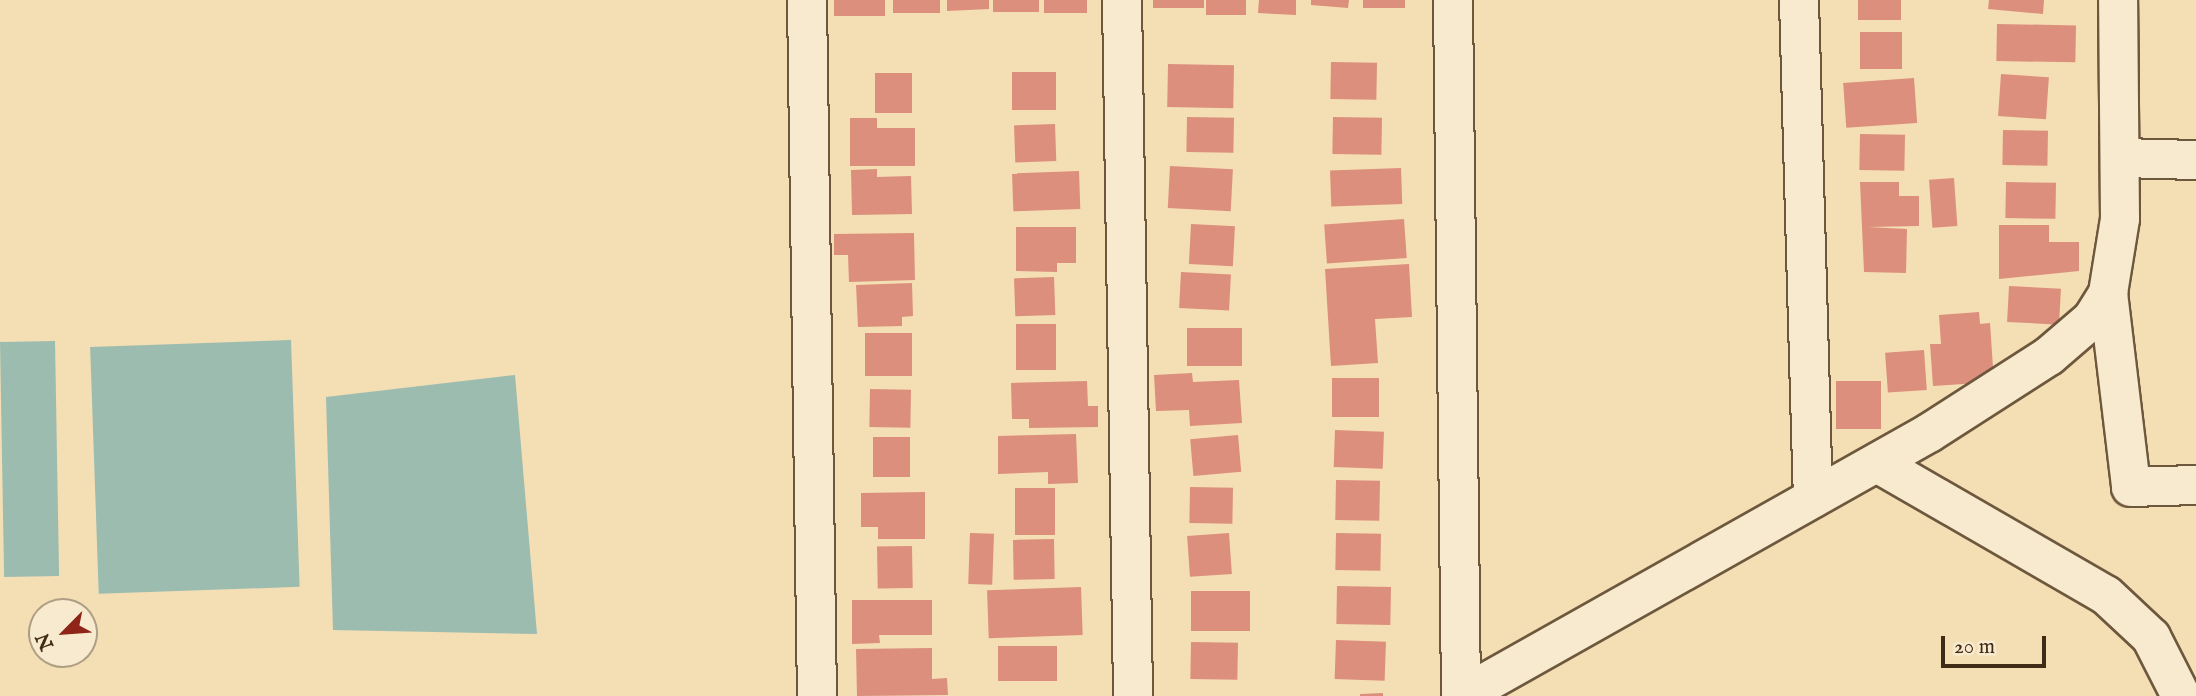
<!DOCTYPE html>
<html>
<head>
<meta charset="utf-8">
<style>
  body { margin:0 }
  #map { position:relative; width:2196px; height:696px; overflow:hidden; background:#f4deb4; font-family:"IM FELL English",serif }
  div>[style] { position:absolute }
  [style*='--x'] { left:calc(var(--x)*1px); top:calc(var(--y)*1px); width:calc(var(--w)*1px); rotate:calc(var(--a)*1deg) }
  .water>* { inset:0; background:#9cbcb0; transform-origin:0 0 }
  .building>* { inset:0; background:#dc8f7c; transform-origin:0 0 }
  .roads { filter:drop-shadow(2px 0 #6d583e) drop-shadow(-2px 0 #6d583e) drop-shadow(0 2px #6d583e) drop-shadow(0 -2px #6d583e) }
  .minor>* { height:38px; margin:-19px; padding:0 19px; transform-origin:19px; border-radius:19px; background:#f8eace }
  span { translate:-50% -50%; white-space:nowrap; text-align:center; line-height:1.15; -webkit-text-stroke:5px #f8eace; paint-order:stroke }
  .north { position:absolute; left:28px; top:598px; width:70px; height:70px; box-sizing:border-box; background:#f8eace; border:2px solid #ae9e84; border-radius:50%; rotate:245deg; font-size:19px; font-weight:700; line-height:28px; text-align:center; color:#402b16 }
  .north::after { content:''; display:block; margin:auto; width:24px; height:32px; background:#8f2418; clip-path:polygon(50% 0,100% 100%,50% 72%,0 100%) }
  .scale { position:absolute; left:1941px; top:636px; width:105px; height:32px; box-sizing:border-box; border:4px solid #402b16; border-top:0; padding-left:9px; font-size:21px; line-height:24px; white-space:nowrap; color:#402b16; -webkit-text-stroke:5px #f8eace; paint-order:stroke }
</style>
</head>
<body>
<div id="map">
  <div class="water">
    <div style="left:291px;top:340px;width:247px;height:201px;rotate:88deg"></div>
    <div style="left:55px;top:341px;width:235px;height:55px;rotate:89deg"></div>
    <div style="clip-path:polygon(515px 375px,537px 634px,333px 630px,326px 397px)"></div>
  </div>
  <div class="building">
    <div style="left:834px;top:0;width:51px;height:16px"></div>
    <div style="left:893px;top:0;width:47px;height:13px"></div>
    <div style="clip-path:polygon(947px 0,989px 0,989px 9px,947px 11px)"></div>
    <div style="left:993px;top:0;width:46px;height:12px"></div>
    <div style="left:1044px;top:0;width:43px;height:13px"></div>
    <div style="left:1153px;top:0;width:51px;height:8px"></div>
    <div style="left:1206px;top:0;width:40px;height:15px"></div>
    <div style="clip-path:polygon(1259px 0,1296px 0,1296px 15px,1258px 13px)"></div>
    <div style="clip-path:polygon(1311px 0,1349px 0,1348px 8px,1311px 5px)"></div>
    <div style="left:1363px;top:0;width:42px;height:8px"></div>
    <div style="left:1858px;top:0;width:43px;height:20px"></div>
    <div style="clip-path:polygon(1989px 0,2044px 0,2043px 14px,1988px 9px)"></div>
    <div style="left:1997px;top:24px;width:79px;height:37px;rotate:1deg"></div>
    <div style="left:1860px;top:32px;width:42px;height:37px"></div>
    <div style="left:1331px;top:62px;width:46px;height:37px;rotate:1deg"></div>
    <div style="left:1168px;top:64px;width:66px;height:43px;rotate:1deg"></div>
    <div style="left:1012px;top:72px;width:44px;height:38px"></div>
    <div style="left:875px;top:73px;width:37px;height:40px"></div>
    <div style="left:2001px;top:74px;width:48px;height:42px;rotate:4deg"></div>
    <div style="left:1914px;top:78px;width:45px;height:71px;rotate:86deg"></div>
    <div style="left:1187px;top:117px;width:47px;height:35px;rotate:1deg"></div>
    <div style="left:1333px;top:117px;width:49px;height:37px;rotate:1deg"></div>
    <div style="clip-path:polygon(850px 118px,877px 118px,877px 128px,915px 128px,915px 166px,850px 166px)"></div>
    <div style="left:1055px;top:124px;width:37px;height:41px;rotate:88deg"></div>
    <div style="left:2003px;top:130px;width:45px;height:35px;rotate:1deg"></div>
    <div style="left:1860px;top:134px;width:45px;height:36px;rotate:1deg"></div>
    <div style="left:1170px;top:166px;width:63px;height:42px;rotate:3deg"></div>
    <div style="left:1401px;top:168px;width:36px;height:71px;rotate:88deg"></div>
    <div style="clip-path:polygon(877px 169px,877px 177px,911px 176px,912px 214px,852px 215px,851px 170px)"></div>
    <div style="left:1079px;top:171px;width:38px;height:67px;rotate:88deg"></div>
    <div style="left:1954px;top:178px;width:48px;height:25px;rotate:86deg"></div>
    <div style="clip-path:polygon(1860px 182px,1899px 182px,1899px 196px,1919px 196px,1919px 226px,1868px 227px,1907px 229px,1906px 273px,1864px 272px)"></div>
    <div style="left:2006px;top:182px;width:50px;height:36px;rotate:1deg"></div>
    <div style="left:1404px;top:219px;width:39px;height:80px;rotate:86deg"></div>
    <div style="left:1191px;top:224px;width:44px;height:40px;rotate:3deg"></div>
    <div style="clip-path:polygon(1999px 225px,2049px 225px,2049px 242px,2079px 242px,2079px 271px,1999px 279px)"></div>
    <div style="clip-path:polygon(1016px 227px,1076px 227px,1076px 263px,1057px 263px,1057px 272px,1016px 271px)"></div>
    <div style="clip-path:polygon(914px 233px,915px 280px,849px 282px,848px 255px,834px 255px,834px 234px)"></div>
    <div style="clip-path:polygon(1409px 264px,1412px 317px,1375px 319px,1378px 363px,1331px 366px,1325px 269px)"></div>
    <div style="left:1181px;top:272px;width:50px;height:36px;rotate:3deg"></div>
    <div style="left:1054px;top:277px;width:38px;height:40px;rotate:88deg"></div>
    <div style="clip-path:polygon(912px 283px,913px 316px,902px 317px,902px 326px,858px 327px,856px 285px)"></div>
    <div style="left:2009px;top:286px;width:52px;height:36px;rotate:3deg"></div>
    <div style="clip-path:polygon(1979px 312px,1980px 324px,1990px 323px,1994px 382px,1933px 386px,1930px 344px,1941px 344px,1939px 315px)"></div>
    <div style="left:1016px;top:324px;width:40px;height:46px"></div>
    <div style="left:1242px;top:328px;width:38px;height:55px;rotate:90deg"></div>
    <div style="left:865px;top:333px;width:47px;height:43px"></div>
    <div style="left:1924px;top:350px;width:40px;height:39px;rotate:86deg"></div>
    <div style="clip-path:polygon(1192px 373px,1193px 382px,1239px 380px,1242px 423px,1190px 426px,1189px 410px,1156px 411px,1154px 375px)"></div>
    <div style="left:1379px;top:378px;width:39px;height:47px;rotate:90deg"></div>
    <div style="clip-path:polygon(1087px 381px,1088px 406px,1098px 406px,1098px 427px,1029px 428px,1029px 419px,1012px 419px,1011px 383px)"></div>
    <div style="left:1836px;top:381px;width:45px;height:48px"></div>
    <div style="left:870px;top:389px;width:41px;height:38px;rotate:1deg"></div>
    <div style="left:1335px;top:430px;width:49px;height:37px;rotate:2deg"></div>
    <div style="clip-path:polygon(1076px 434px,1078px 483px,1048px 484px,1048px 472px,998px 474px,998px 436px)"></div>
    <div style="left:1238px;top:435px;width:37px;height:48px;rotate:85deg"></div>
    <div style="left:873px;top:437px;width:37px;height:40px"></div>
    <div style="left:1336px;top:480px;width:44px;height:40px;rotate:1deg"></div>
    <div style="left:1190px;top:487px;width:43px;height:36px;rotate:1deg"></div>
    <div style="left:1015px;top:488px;width:40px;height:47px"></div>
    <div style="clip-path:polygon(925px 492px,925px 539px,878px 539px,878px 527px,861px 527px,861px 493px)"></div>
    <div style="left:970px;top:533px;width:24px;height:51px;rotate:2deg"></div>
    <div style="left:1229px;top:533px;width:41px;height:42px;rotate:86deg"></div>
    <div style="left:1336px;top:533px;width:45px;height:37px;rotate:1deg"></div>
    <div style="left:1054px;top:539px;width:40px;height:41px;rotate:89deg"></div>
    <div style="left:912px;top:546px;width:42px;height:35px;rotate:89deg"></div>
    <div style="left:1337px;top:586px;width:54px;height:38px;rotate:1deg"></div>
    <div style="left:1081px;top:587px;width:48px;height:94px;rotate:88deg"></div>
    <div style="left:1191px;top:591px;width:59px;height:40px"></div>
    <div style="clip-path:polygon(852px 600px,932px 600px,932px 635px,879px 635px,880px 643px,852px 644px)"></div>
    <div style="left:1336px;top:640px;width:50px;height:39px;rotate:2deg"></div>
    <div style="left:1191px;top:642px;width:47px;height:37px;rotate:1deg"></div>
    <div style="left:998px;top:646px;width:59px;height:35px"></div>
    <div style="clip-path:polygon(932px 648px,932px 679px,947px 678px,948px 695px,857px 696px,856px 649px)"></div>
    <div style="clip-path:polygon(1383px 693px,1383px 696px,1360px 696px,1360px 694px)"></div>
  </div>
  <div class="roads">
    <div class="minor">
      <div style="--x:807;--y:0;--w:696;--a:89.18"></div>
      <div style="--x:1122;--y:0;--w:696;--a:89.09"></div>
      <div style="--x:1453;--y:0;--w:696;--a:89.34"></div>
      <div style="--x:1799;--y:0;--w:498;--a:88.4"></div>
      <div style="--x:2123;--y:158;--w:73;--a:1.6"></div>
      <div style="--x:2108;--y:293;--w:195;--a:83.2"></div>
      <div style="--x:2131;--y:487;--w:65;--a:-1.8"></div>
      <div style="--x:1877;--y:463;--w:264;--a:30"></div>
      <div style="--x:2106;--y:595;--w:62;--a:43"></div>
      <div style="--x:2151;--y:637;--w:66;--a:63"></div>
      <div style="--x:1462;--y:696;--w:536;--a:-29.39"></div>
      <div style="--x:1929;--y:433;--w:143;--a:-32.7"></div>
      <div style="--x:2049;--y:356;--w:57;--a:-40.7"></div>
      <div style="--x:2092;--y:319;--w:31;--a:-58"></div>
      <div style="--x:2108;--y:293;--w:75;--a:-80.8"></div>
      <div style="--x:2120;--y:219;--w:219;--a:-90.5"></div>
    </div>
  </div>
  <div class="north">N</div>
  <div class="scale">20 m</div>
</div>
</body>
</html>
